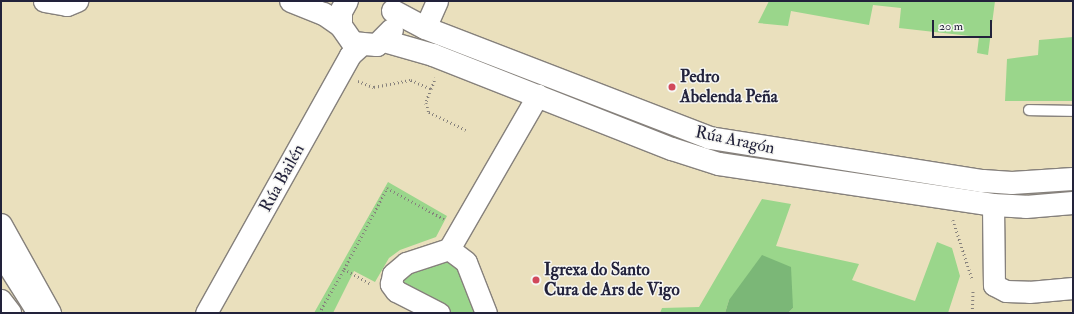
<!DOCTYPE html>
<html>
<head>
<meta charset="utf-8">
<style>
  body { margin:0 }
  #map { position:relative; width:1074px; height:314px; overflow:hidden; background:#eae0bd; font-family:"IM FELL Double Pica",serif }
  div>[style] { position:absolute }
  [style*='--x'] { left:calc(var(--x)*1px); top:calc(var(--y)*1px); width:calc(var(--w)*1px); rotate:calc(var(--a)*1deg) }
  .green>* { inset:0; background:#9ad68b }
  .forest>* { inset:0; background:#7bb777 }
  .path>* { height:2.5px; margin-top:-1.25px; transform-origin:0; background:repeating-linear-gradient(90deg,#86817c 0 1px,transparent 0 4px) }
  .roads { filter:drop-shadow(1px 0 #86817c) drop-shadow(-1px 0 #86817c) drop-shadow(0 1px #86817c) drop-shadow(0 -1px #86817c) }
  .service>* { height:10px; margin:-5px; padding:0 5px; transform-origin:5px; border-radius:5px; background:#fff }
  .minor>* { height:21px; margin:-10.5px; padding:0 10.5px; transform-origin:10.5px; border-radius:10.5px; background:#fff }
  .secondary>* { height:22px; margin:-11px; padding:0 11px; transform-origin:11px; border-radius:11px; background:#fff }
  .primary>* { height:22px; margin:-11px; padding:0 11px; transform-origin:11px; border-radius:11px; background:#fff }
  .dots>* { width:11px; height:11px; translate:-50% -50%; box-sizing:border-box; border:2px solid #f6f6f2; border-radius:50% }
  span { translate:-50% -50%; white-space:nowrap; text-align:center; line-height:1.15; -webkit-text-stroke:3px #f6f6f2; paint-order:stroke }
  .poi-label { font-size:17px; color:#22223b; font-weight:700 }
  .left { translate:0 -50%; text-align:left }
  .street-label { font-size:17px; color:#22223b }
  .frame { position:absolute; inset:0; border:2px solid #22223b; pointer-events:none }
  .scale { position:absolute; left:932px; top:20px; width:60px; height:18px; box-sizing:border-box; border:2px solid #22223b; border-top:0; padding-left:5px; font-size:12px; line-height:14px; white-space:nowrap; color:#22223b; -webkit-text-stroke:3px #f6f6f2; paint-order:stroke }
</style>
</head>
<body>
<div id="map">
  <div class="green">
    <div style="clip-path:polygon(769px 1px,995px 1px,988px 55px,977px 53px,979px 37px,899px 28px,901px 8px,873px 5px,869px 25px,791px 11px,788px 26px,758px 23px)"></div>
    <div style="clip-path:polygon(1073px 37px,1073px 101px,1005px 101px,1007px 59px,1038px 55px,1039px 40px)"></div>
    <div style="clip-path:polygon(388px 182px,447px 216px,436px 237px,400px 250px,389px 258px,375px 282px,354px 271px,333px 313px,314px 313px)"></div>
    <div style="clip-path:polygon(762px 199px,791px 204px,776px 246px,859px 264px,852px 280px,915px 301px,937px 242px,952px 248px,960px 276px,948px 313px,788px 313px,793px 308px,729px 300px,725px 313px,660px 313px,662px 308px,699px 307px)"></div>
    <div style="clip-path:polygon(445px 259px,454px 259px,477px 313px,452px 313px,402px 289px,399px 280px,405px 271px)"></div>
  </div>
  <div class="forest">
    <div style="clip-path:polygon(762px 255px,791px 267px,793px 308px,788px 313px,725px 313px,729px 300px)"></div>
  </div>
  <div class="path">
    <div style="--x:358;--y:81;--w:17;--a:21"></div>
    <div style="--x:374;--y:87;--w:38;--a:-11"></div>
    <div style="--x:411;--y:80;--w:22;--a:24"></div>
    <div style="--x:431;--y:89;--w:15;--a:110"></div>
    <div style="--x:426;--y:103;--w:9;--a:72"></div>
    <div style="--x:429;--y:112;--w:41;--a:25.9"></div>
    <div style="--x:431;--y:89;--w:12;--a:-70"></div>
    <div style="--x:953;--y:220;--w:61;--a:71.9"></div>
    <div style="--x:344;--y:269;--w:92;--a:-62"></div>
    <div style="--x:387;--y:188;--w:65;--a:28.5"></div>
    <div style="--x:319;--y:313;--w:51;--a:-60.4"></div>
    <div style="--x:344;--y:269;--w:31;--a:29"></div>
    <div style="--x:972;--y:313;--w:24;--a:-88"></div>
  </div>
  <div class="roads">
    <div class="service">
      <div style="--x:1029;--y:110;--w:44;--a:1.3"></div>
    </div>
    <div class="minor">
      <div style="--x:44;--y:1;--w:23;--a:10"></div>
      <div style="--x:67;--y:5;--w:11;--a:-22"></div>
      <div style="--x:425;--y:28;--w:30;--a:-66"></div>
      <div style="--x:993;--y:205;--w:80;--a:89.3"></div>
      <div style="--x:994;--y:285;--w:13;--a:27"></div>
      <div style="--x:1006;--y:291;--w:23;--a:2"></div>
      <div style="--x:1029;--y:292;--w:44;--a:-5.2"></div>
      <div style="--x:449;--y:249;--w:21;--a:37"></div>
      <div style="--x:466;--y:262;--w:55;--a:68.6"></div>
      <div style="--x:206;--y:313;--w:295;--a:-60.8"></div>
      <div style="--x:350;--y:55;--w:13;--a:-42"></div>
      <div style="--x:439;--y:313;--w:48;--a:-152.9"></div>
      <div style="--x:396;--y:291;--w:9;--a:-126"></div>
      <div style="--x:391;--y:284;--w:10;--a:-79"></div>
      <div style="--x:393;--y:274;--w:17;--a:-40"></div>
      <div style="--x:406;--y:263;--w:45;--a:-18"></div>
      <div style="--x:449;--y:249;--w:178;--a:-60"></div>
    </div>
    <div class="secondary">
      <div style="--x:291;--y:1;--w:35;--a:22"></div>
      <div style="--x:324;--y:14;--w:21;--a:35"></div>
      <div style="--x:347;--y:1;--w:13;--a:119"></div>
      <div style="--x:341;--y:12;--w:14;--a:90"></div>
      <div style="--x:341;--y:26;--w:21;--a:55"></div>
      <div style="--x:353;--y:43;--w:24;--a:5"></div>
      <div style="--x:377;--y:45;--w:21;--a:-45"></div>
      <div style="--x:393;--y:11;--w:36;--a:28"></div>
      <div style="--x:425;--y:28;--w:305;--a:21.1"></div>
      <div style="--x:710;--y:138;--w:276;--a:9"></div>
      <div style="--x:983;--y:181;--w:29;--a:4"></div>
      <div style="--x:1012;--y:183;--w:61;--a:-3.8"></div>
      <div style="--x:384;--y:41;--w:51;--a:15.9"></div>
      <div style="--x:433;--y:55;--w:257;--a:21.5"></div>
      <div style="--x:672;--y:149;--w:49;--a:17.7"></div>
      <div style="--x:719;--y:164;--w:277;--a:8.5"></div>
      <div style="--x:993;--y:205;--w:33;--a:3"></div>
      <div style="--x:1026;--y:207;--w:47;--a:-4.9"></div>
      <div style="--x:1;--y:225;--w:101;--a:60.9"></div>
      <div style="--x:1;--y:301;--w:15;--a:53"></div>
    </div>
    <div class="primary">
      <div style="--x:1;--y:253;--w:71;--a:57.7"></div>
    </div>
  </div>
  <div class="dots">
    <div style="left:672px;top:87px;background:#d1495b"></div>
    <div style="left:536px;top:280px;background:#d1495b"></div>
  </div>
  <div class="poi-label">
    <span class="left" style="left:680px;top:87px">Pedro<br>Abelenda Peña</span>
    <span class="left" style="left:544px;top:280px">Igrexa do Santo<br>Cura de Ars de Vigo</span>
  </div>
  <div class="street-label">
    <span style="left:735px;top:140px;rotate:12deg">Rúa Aragón</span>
    <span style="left:282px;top:178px;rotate:-61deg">Rúa Bailén</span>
  </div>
  <div class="frame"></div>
  <div class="scale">20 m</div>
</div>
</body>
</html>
